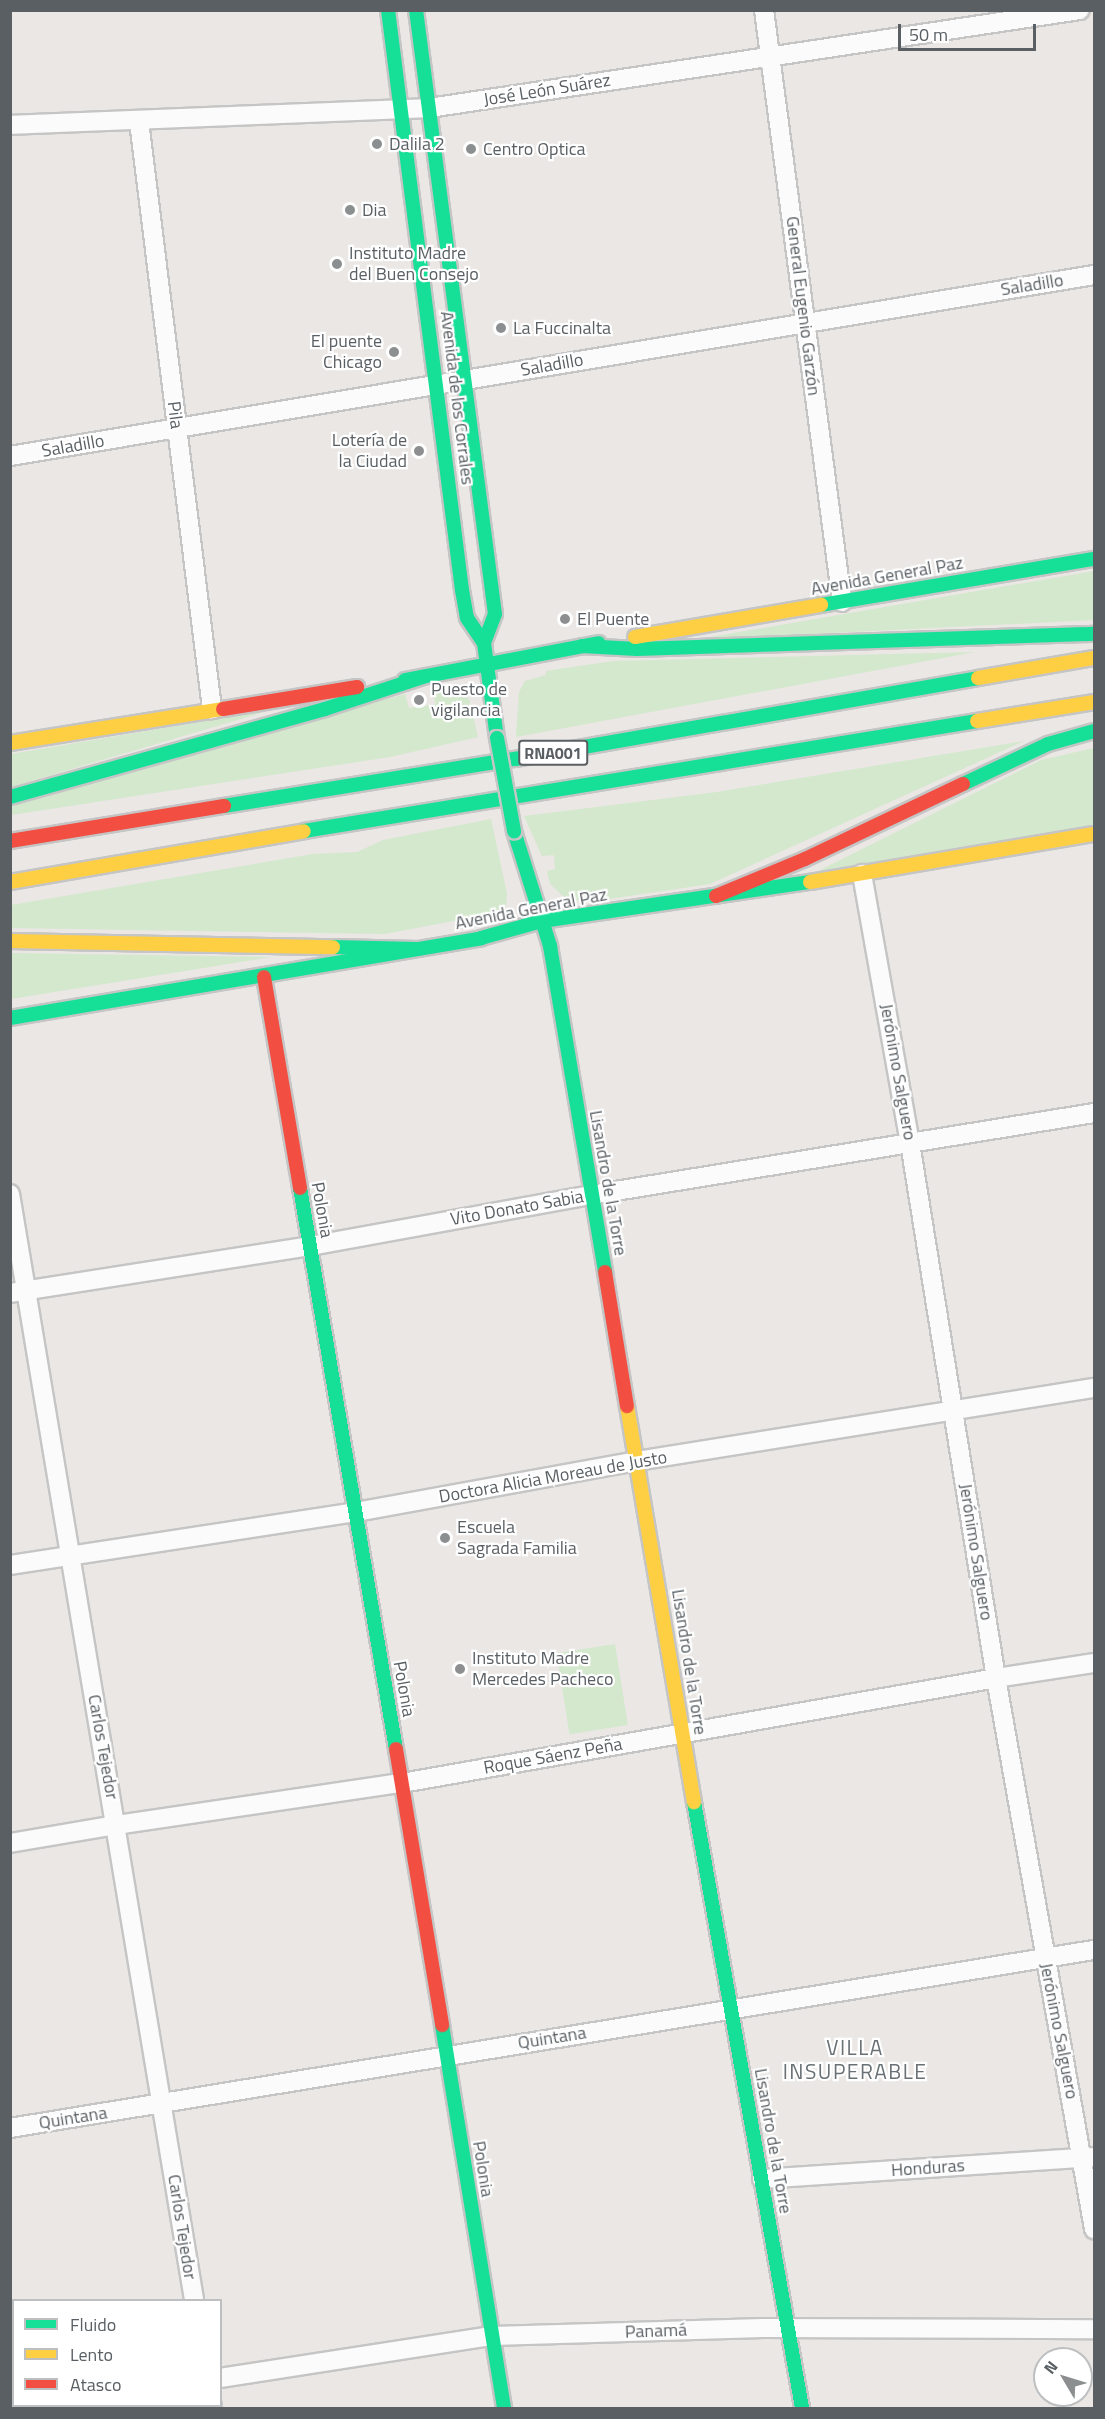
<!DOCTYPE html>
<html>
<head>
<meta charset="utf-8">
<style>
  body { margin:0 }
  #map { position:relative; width:1105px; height:2419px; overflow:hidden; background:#eae7e4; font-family:"Titillium Web",sans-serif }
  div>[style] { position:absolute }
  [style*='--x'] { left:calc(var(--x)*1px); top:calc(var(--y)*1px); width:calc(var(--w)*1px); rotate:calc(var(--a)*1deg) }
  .green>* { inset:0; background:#d3e8cc; transform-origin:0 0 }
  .roads { filter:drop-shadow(2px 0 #c5c5c5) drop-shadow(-2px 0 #c5c5c5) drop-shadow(0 2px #c5c5c5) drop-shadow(0 -2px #c5c5c5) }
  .street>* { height:18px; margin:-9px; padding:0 9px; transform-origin:9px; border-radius:9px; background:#fcfbfb }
  .fast>* { height:14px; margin:-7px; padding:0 7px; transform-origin:7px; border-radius:7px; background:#16e098 }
  .slow>* { height:14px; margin:-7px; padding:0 7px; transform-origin:7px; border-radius:7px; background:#ffcf43 }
  .jam>* { height:14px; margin:-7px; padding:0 7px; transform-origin:7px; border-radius:7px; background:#f24e42 }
  .bridges { filter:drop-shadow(2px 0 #c6c6c6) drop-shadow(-2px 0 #c6c6c6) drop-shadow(0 2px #c6c6c6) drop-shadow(0 -2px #c6c6c6) }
  .fast-bridge>* { height:14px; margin:-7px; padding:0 7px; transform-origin:7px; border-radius:7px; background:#16e098 }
  .dots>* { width:16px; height:16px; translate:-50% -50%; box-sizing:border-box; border:3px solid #fff; border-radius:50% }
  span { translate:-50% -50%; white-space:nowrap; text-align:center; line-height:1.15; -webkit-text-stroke:4.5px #fff; paint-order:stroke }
  .shield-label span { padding:2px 4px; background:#fff; border:2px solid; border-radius:4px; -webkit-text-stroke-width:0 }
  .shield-label { font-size:16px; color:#595f63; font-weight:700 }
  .street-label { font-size:18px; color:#595f63 }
  .poi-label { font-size:18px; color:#595f63 }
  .left { translate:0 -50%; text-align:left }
  .right { translate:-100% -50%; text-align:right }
  .quarter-label { font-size:21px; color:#697175; letter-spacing:1.5px }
  .frame { position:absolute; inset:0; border:12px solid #595f63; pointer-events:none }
  .legend { position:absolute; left:12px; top:2299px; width:210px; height:108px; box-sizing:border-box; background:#fff; border:2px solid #bdbfc1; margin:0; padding:8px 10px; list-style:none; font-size:18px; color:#595f63 }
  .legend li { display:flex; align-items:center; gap:12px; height:30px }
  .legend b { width:30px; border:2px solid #bdbfc1 }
  .north { position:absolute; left:1033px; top:2347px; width:60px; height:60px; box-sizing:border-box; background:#fff; border:2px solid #bdbfc1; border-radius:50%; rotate:308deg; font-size:16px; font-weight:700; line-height:24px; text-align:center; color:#595f63 }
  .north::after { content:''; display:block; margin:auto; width:21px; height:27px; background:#8c8f90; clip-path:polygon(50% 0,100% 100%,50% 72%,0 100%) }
  .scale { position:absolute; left:898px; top:24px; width:138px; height:27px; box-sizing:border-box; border:3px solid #595f63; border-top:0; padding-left:8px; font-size:18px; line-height:21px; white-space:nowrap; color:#595f63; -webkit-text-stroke:4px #fff; paint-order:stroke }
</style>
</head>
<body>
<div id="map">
  <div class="green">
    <div style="clip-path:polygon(1094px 571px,1094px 620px,693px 640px)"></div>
    <div style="clip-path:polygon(975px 652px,516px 737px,519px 692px,525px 681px,546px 675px,546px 671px,613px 661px)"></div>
    <div style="clip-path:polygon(438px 688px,440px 692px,459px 692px,469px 699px,478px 737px,390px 757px,11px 815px,11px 803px,405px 694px,409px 708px,436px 704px,431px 690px)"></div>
    <div style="clip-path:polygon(271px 710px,11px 787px,11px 754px)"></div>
    <div style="clip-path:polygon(1024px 741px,710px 884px,596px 901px,567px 900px,550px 884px,547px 871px,555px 869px,554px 855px,542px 856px,524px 816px,717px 792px)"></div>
    <div style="clip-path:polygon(1094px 748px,1094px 825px,818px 871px,1041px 760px)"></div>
    <div style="clip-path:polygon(491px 819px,507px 894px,506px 905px,491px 914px,384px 934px,11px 928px,11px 905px,313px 854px,357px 852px,383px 840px)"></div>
    <div style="clip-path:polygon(11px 953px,271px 957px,11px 999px)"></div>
    <div style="left:615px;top:1644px;width:82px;height:59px;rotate:81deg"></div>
  </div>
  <div class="roads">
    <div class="street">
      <div style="--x:764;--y:10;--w:597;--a:82.49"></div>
      <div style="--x:139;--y:121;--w:593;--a:82.92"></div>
      <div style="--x:10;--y:125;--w:419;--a:-2.3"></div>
      <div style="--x:429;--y:108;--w:658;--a:-8.56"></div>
      <div style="--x:10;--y:456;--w:1099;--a:-9.48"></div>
      <div style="--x:862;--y:874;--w:273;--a:79.9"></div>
      <div style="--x:910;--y:1143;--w:542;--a:80.87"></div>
      <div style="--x:996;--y:1678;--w:560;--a:79.91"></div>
      <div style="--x:10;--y:1194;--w:1121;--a:80.55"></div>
      <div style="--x:10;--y:1293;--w:304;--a:-8.9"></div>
      <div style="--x:310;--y:1246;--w:286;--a:-10.3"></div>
      <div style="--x:591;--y:1195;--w:510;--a:-9.26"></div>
      <div style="--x:10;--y:1565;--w:350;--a:-8.7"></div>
      <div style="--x:356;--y:1512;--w:286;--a:-10.3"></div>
      <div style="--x:637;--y:1461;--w:463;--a:-9.1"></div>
      <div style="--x:10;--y:1843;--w:108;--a:-9.6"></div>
      <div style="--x:116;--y:1825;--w:289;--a:-8.4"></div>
      <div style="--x:402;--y:1783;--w:603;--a:-10.02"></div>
      <div style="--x:996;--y:1678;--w:99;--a:-8.7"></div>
      <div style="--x:10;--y:2128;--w:1099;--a:-9.33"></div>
      <div style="--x:762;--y:2179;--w:332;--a:-3.8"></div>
      <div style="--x:220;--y:2378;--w:275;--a:-8.8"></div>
      <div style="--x:492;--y:2336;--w:271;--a:-1.7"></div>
      <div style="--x:763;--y:2328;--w:331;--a:0.2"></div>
      <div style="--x:212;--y:2406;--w:2;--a:90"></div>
      <div style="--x:32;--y:2408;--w:19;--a:-6"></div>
    </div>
    <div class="fast">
      <div style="--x:388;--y:10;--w:585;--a:82.73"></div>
      <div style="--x:462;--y:590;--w:28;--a:80"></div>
      <div style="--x:467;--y:618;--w:30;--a:56"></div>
      <div style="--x:484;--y:643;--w:96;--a:82.2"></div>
      <div style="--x:416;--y:10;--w:609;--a:82.55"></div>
      <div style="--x:495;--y:614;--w:31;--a:111"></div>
      <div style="--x:821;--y:605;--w:277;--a:-9.6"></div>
      <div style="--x:582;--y:646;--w:55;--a:3.1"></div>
      <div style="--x:637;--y:649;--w:457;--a:-1.9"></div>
      <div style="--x:405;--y:680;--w:197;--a:-10.8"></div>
      <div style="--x:963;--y:784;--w:94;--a:-25.2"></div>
      <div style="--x:1048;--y:744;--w:48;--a:-15.8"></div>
      <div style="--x:10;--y:797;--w:327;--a:-15.6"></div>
      <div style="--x:325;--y:709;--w:103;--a:-18.1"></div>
      <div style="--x:224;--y:806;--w:295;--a:-9.2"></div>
      <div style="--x:515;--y:759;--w:470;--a:-9.9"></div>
      <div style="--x:304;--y:831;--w:682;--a:-9.28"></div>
      <div style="--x:514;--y:831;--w:121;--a:72.6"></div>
      <div style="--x:550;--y:946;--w:331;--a:80.4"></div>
      <div style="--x:333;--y:947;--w:84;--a:1.4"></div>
      <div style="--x:10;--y:1018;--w:478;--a:-9.6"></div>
      <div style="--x:481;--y:938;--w:63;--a:-15.6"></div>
      <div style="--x:542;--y:921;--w:271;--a:-8.3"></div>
      <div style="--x:300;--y:1188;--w:569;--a:80.29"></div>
      <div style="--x:694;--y:1802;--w:616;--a:79.89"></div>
      <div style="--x:442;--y:2025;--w:388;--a:80.8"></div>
    </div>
    <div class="slow">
      <div style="--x:635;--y:637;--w:189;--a:-9.8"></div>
      <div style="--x:978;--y:678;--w:118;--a:-9.8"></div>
      <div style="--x:977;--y:721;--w:119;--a:-9.2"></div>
      <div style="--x:10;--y:743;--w:216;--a:-9.1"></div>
      <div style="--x:10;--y:882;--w:298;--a:-9.8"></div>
      <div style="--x:810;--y:882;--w:288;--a:-9.6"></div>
      <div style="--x:10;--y:941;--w:323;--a:1.1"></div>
      <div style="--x:627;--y:1406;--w:402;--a:80.4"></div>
    </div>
    <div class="jam">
      <div style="--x:223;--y:709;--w:136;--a:-9.3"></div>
      <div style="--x:10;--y:841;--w:217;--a:-9.3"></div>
      <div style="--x:716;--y:896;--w:96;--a:-22.6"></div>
      <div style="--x:805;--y:859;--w:175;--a:-25.4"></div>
      <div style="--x:264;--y:977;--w:214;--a:80.3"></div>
      <div style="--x:605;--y:1272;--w:136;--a:80.7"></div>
      <div style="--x:396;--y:1749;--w:280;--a:80.5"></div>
    </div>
  </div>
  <div class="bridges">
    <div class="fast-bridge">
      <div style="--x:497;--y:738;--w:95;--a:79.6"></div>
    </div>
  </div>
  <div class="dots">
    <div style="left:377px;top:144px;background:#8c8f90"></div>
    <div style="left:471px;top:149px;background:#8c8f90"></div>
    <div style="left:350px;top:210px;background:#8c8f90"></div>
    <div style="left:337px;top:264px;background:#8c8f90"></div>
    <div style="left:501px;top:328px;background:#8c8f90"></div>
    <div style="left:394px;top:352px;background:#8c8f90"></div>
    <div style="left:419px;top:451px;background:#8c8f90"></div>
    <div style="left:565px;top:619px;background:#8c8f90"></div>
    <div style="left:419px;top:700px;background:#8c8f90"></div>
    <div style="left:445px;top:1538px;background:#8c8f90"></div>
    <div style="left:460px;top:1669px;background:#8c8f90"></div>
  </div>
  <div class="shield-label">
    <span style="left:553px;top:753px">RNA001</span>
  </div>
  <div class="street-label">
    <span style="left:547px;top:90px;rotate:-9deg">José León Suárez</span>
    <span style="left:1032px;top:285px;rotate:-9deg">Saladillo</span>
    <span style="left:803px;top:306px;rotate:83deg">General Eugenio Garzón</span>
    <span style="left:552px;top:365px;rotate:-10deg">Saladillo</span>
    <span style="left:457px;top:398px;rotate:83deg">Avenida de los Corrales</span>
    <span style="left:175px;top:415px;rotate:83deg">Pila</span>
    <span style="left:73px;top:446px;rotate:-10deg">Saladillo</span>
    <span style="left:887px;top:576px;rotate:-10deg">Avenida General Paz</span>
    <span style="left:531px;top:909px;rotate:-11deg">Avenida General Paz</span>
    <span style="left:898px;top:1072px;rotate:80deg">Jerónimo Salguero</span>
    <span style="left:608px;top:1183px;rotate:80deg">Lisandro de la Torre</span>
    <span style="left:517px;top:1208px;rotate:-10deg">Vito Donato Sabia</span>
    <span style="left:322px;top:1210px;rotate:80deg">Polonia</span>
    <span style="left:553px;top:1477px;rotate:-10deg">Doctora Alicia Moreau de Justo</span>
    <span style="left:976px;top:1552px;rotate:81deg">Jerónimo Salguero</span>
    <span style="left:689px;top:1662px;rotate:81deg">Lisandro de la Torre</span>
    <span style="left:404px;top:1689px;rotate:80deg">Polonia</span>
    <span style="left:103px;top:1747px;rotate:80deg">Carlos Tejedor</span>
    <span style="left:553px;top:1756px;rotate:-10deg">Roque Sáenz Peña</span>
    <span style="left:1059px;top:2031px;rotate:79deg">Jerónimo Salguero</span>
    <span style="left:552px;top:2038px;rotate:-9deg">Quintana</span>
    <span style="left:73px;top:2118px;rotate:-9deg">Quintana</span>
    <span style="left:773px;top:2141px;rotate:80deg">Lisandro de la Torre</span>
    <span style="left:928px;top:2168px;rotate:-4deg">Honduras</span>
    <span style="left:483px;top:2169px;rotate:81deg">Polonia</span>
    <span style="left:182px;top:2227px;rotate:81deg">Carlos Tejedor</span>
    <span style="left:656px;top:2331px;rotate:-2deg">Panamá</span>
  </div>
  <div class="poi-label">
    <span class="left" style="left:389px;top:144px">Dalila 2</span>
    <span class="left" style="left:483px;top:149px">Centro Optica</span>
    <span class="left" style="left:362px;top:210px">Dia</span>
    <span class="left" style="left:349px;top:264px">Instituto Madre<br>del Buen Consejo</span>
    <span class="left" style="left:513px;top:328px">La Fuccinalta</span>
    <span class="right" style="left:382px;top:352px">El puente<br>Chicago</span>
    <span class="right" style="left:407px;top:451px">Lotería de<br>la Ciudad</span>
    <span class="left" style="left:577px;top:619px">El Puente</span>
    <span class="left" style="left:431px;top:700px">Puesto de<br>vigilancia</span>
    <span class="left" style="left:457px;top:1538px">Escuela<br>Sagrada Familia</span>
    <span class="left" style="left:472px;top:1669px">Instituto Madre<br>Mercedes Pacheco</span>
  </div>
  <div class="quarter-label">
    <span style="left:855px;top:2059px">VILLA<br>INSUPERABLE</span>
  </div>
  <div class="frame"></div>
  <ul class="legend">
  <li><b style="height:8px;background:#16e098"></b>Fluido</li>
  <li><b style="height:8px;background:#ffcf43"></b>Lento</li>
  <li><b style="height:8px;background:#f24e42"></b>Atasco</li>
  </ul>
  <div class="north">N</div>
  <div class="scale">50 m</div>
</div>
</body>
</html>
